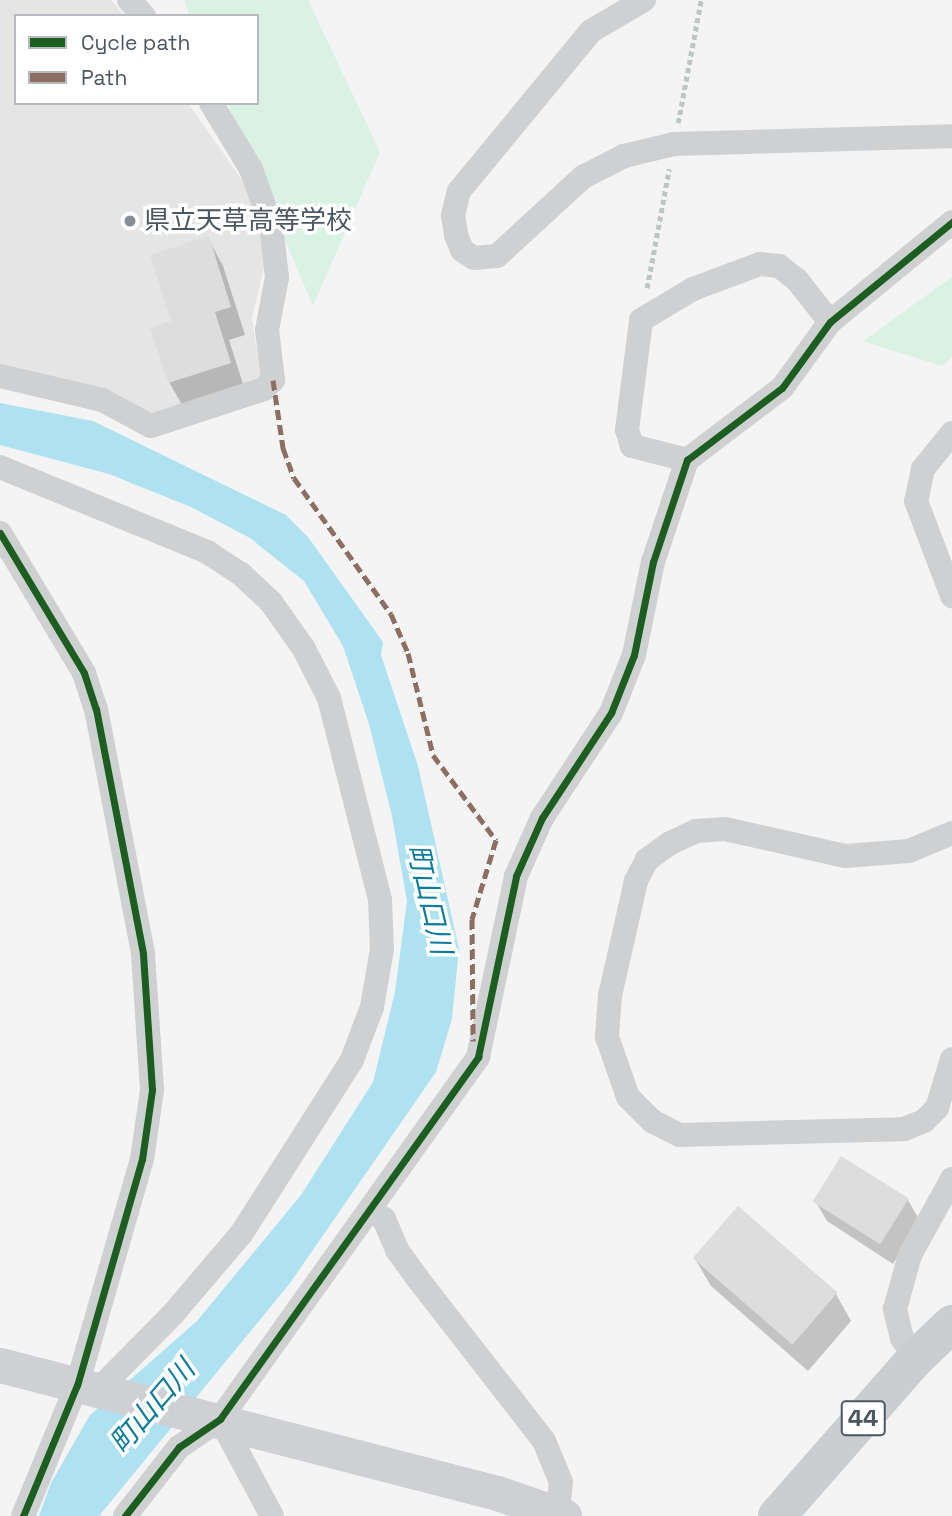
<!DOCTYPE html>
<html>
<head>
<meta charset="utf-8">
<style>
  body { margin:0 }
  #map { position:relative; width:952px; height:1516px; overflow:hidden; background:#f4f4f4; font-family:"Space Grotesk","Noto Sans JP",sans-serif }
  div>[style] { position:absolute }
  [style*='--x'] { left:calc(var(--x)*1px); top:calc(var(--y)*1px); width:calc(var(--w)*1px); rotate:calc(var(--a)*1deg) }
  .education>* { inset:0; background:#e6e5e6 }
  .green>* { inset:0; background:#d9f2e3 }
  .water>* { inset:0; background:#aee2f0 }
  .shadow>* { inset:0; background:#0003 }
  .building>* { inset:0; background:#ddddde; transform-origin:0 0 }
  .path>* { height:4.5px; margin-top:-2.25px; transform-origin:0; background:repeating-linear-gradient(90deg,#bcc7c4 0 5px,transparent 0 8.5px) }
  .street>* { height:24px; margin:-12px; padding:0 12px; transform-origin:12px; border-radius:12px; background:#ced0d2 }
  .secondary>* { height:35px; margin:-17.5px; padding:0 17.5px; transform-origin:17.5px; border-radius:17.5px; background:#ced0d4 }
  .primary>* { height:38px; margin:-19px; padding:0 19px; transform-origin:19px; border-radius:19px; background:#caced1 }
  .quiet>* { height:5px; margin-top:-2.5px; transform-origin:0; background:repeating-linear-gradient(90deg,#8d6e63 0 10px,transparent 0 15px) }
  .cycleway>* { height:7px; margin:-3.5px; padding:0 3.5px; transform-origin:3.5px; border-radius:3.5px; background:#1b5e20 }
  .dots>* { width:19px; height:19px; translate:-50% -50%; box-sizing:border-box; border:4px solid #fff; border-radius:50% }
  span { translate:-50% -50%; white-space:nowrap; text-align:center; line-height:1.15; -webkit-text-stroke:7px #fff; paint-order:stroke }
  .shield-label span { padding:2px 5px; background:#fff; border:2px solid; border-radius:5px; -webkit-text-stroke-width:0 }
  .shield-label { font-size:24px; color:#4a5661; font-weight:700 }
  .poi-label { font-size:26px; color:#4a5661 }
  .left { translate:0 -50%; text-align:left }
  .water-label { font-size:28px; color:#0c7c9b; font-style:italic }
  .legend { position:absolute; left:14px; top:14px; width:245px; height:91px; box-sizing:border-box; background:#fff; border:2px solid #b7bbc0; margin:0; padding:9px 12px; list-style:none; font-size:21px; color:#4a5661 }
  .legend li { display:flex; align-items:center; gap:14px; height:35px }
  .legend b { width:35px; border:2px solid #b7bbc0 }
</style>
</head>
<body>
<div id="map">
  <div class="education">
    <div style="clip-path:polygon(0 0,111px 0,125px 16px,16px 16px,16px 103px,188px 103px,242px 180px,257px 207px,265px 263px,252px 318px,261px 377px,151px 419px,0 367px)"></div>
  </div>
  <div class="green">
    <div style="clip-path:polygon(184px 0,308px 0,380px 152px,313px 306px,227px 103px,257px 103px,257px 16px,190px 16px)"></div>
    <div style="clip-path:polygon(952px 277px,952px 357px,942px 366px,863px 341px)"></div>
  </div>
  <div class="water">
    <div style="clip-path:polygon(0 403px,93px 421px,286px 515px,308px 537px,383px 642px,381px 655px,418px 766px,459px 949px,452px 1019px,436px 1072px,290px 1283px,99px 1516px,39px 1516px,51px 1483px,90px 1415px,197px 1321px,301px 1195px,373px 1082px,395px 992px,407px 901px,392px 816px,369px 724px,343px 646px,304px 581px,250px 538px,191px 507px,109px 474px,0 445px)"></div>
  </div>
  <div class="shadow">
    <div style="clip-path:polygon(208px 238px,223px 266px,245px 335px,229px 340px,245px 390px,185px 410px,169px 382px,173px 322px)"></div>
    <div style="clip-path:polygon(908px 1200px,920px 1221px,893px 1264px,827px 1221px,815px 1201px)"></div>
    <div style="clip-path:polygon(695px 1259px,836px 1294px,851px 1321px,808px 1371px,711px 1286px)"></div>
  </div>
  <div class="building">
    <div style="clip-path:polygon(209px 236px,231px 307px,215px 312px,231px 363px,168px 383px,150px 328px,171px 321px,150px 255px)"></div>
    <div style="left:841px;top:1156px;width:80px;height:54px;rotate:32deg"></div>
    <div style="left:738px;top:1206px;width:132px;height:69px;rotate:41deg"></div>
  </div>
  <div class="path">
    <div style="--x:678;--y:123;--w:125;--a:-79.4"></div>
    <div style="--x:647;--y:288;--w:121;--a:-79.5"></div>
  </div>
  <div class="street">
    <div style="--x:129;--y:0;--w:22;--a:47"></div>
    <div style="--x:644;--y:0;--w:61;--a:149.7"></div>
    <div style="--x:591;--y:31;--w:207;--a:129.5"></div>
    <div style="--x:459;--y:191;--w:25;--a:104"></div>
    <div style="--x:453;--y:215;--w:20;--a:81"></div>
    <div style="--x:456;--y:235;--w:16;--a:68"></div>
    <div style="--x:462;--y:250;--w:14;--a:34"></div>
    <div style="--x:474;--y:258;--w:23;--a:-5"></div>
    <div style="--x:497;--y:256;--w:117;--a:-42.6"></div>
    <div style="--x:583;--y:177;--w:46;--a:-27.1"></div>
    <div style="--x:624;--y:156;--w:51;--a:-13.5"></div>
    <div style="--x:674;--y:144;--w:278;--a:-1.6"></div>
    <div style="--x:0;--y:376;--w:105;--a:13.2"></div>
    <div style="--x:102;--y:400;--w:55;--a:28"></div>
    <div style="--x:151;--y:426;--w:119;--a:-18.1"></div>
    <div style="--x:264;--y:389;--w:13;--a:-45"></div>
    <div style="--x:273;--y:380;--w:50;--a:-96.8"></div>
    <div style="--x:267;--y:330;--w:54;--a:-79.3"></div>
    <div style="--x:277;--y:277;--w:53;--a:-96.5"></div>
    <div style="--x:271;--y:224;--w:59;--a:-110"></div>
    <div style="--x:251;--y:169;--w:77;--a:-121.2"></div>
    <div style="--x:952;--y:433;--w:46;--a:128.9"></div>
    <div style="--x:923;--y:469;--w:33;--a:102"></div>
    <div style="--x:916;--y:501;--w:102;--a:69.2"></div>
    <div style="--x:687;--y:460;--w:57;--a:-165.7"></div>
    <div style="--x:632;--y:446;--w:17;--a:-107"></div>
    <div style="--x:627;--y:430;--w:111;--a:-82.7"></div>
    <div style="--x:641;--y:320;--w:61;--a:-30.8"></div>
    <div style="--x:693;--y:289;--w:72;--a:-20.5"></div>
    <div style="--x:760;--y:264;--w:19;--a:6"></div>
    <div style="--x:779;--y:266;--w:23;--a:38"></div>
    <div style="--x:797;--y:280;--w:53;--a:51.8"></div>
    <div style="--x:0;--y:467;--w:224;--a:22.3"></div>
    <div style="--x:207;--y:552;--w:40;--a:32.9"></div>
    <div style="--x:241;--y:574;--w:41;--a:43"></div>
    <div style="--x:271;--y:602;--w:57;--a:54.9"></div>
    <div style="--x:304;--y:649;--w:55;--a:63"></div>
    <div style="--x:329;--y:698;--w:208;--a:75.8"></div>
    <div style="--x:380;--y:900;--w:49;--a:87.7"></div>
    <div style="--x:382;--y:949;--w:59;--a:99.8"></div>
    <div style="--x:372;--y:1007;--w:57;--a:110.7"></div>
    <div style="--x:352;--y:1060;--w:206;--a:122.5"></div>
    <div style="--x:241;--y:1234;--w:105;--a:130.4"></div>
    <div style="--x:173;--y:1314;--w:107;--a:134.6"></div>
    <div style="--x:0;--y:533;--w:163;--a:59"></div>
    <div style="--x:84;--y:673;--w:38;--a:72"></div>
    <div style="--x:96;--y:709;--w:249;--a:79.1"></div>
    <div style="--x:143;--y:954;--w:136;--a:86.2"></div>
    <div style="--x:152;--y:1090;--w:70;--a:98.2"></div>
    <div style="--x:142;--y:1159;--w:235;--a:106"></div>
    <div style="--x:77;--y:1385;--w:142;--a:112.4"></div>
    <div style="--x:952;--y:833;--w:47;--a:157.3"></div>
    <div style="--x:909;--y:851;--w:64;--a:175.5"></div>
    <div style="--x:845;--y:856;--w:123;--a:-167.3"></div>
    <div style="--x:725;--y:829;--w:29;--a:176"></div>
    <div style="--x:696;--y:831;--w:29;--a:155"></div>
    <div style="--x:670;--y:843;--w:29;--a:144"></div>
    <div style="--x:647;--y:860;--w:24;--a:118"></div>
    <div style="--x:636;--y:881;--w:117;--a:102.8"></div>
    <div style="--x:610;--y:995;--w:42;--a:94.1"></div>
    <div style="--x:607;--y:1037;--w:64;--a:70.7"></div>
    <div style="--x:628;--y:1097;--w:34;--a:45"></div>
    <div style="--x:652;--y:1121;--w:31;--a:27"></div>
    <div style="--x:680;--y:1135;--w:224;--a:-1.5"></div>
    <div style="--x:904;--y:1129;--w:22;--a:-22"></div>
    <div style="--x:924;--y:1121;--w:18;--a:-45"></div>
    <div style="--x:937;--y:1108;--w:51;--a:-73"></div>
    <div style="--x:371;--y:1210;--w:16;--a:35"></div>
    <div style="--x:384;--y:1219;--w:34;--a:67"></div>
    <div style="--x:397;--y:1250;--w:36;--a:54"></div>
    <div style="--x:418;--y:1279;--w:205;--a:52.1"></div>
    <div style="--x:544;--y:1441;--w:44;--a:67.5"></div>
    <div style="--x:561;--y:1482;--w:30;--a:96"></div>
    <div style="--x:916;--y:1358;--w:24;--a:-125"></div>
    <div style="--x:902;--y:1338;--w:30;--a:-104"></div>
    <div style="--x:895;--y:1309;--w:56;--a:-74.5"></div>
    <div style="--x:910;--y:1255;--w:87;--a:-61.1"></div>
    <div style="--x:220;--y:1419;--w:110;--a:61.8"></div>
    <div style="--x:125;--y:1516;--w:88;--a:-52"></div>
    <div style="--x:179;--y:1447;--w:50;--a:-34.3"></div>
    <div style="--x:220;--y:1419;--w:445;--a:-54.5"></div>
    <div style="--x:478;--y:1057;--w:185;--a:-78.1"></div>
    <div style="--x:516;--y:876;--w:64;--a:-65.9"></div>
    <div style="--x:542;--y:818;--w:126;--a:-56.7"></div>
    <div style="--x:611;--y:713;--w:62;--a:-68.4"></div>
    <div style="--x:634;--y:655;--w:95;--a:-78.5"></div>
    <div style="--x:653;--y:562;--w:108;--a:-71.6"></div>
    <div style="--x:687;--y:460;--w:119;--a:-37.2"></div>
    <div style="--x:782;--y:388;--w:82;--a:-54"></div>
    <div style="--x:830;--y:322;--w:158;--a:-39.3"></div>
  </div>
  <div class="secondary">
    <div style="--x:0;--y:1365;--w:513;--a:14.44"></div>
    <div style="--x:497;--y:1493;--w:71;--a:18.9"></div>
  </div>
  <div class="primary">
    <div style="--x:777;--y:1516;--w:210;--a:-48.7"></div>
    <div style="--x:916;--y:1358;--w:50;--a:-43.4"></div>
  </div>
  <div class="quiet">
    <div style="--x:273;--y:380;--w:69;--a:81.6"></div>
    <div style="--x:283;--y:448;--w:32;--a:70"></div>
    <div style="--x:294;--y:478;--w:167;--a:54.5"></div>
    <div style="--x:391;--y:614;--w:43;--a:66.4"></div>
    <div style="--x:408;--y:653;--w:105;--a:76.2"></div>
    <div style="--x:433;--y:755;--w:106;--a:53.5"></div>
    <div style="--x:496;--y:840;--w:83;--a:106.9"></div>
    <div style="--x:472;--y:919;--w:122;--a:89.5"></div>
  </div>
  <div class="cycleway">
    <div style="--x:0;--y:533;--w:163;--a:59"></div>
    <div style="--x:84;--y:673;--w:38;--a:72"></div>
    <div style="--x:96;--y:709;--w:249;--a:79.1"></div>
    <div style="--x:143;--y:954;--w:136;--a:86.2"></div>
    <div style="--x:152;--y:1090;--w:70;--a:98.2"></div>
    <div style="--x:142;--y:1159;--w:235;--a:106"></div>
    <div style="--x:77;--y:1385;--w:142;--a:112.4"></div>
    <div style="--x:125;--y:1516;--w:88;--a:-52"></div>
    <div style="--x:179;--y:1447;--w:50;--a:-34.3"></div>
    <div style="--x:220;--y:1419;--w:445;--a:-54.5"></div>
    <div style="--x:478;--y:1057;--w:185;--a:-78.1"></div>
    <div style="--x:516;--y:876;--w:64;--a:-65.9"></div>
    <div style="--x:542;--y:818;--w:126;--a:-56.7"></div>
    <div style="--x:611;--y:713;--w:62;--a:-68.4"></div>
    <div style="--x:634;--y:655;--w:95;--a:-78.5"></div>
    <div style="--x:653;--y:562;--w:108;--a:-71.6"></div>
    <div style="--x:687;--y:460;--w:119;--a:-37.2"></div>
    <div style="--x:782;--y:388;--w:82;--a:-54"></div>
    <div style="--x:830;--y:322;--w:158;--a:-39.3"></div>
  </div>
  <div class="dots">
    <div style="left:130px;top:221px;background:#868d94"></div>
  </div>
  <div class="shield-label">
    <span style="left:863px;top:1418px">44</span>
  </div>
  <div class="poi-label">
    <span class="left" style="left:144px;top:221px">県立天草高等学校</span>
  </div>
  <div class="water-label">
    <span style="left:430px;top:899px;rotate:77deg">町山口川</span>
    <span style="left:152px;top:1406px;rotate:-49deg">町山口川</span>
  </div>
  <ul class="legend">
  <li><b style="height:9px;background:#1b5e20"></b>Cycle path</li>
  <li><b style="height:9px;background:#8d6e63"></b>Path</li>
  </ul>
</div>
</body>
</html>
